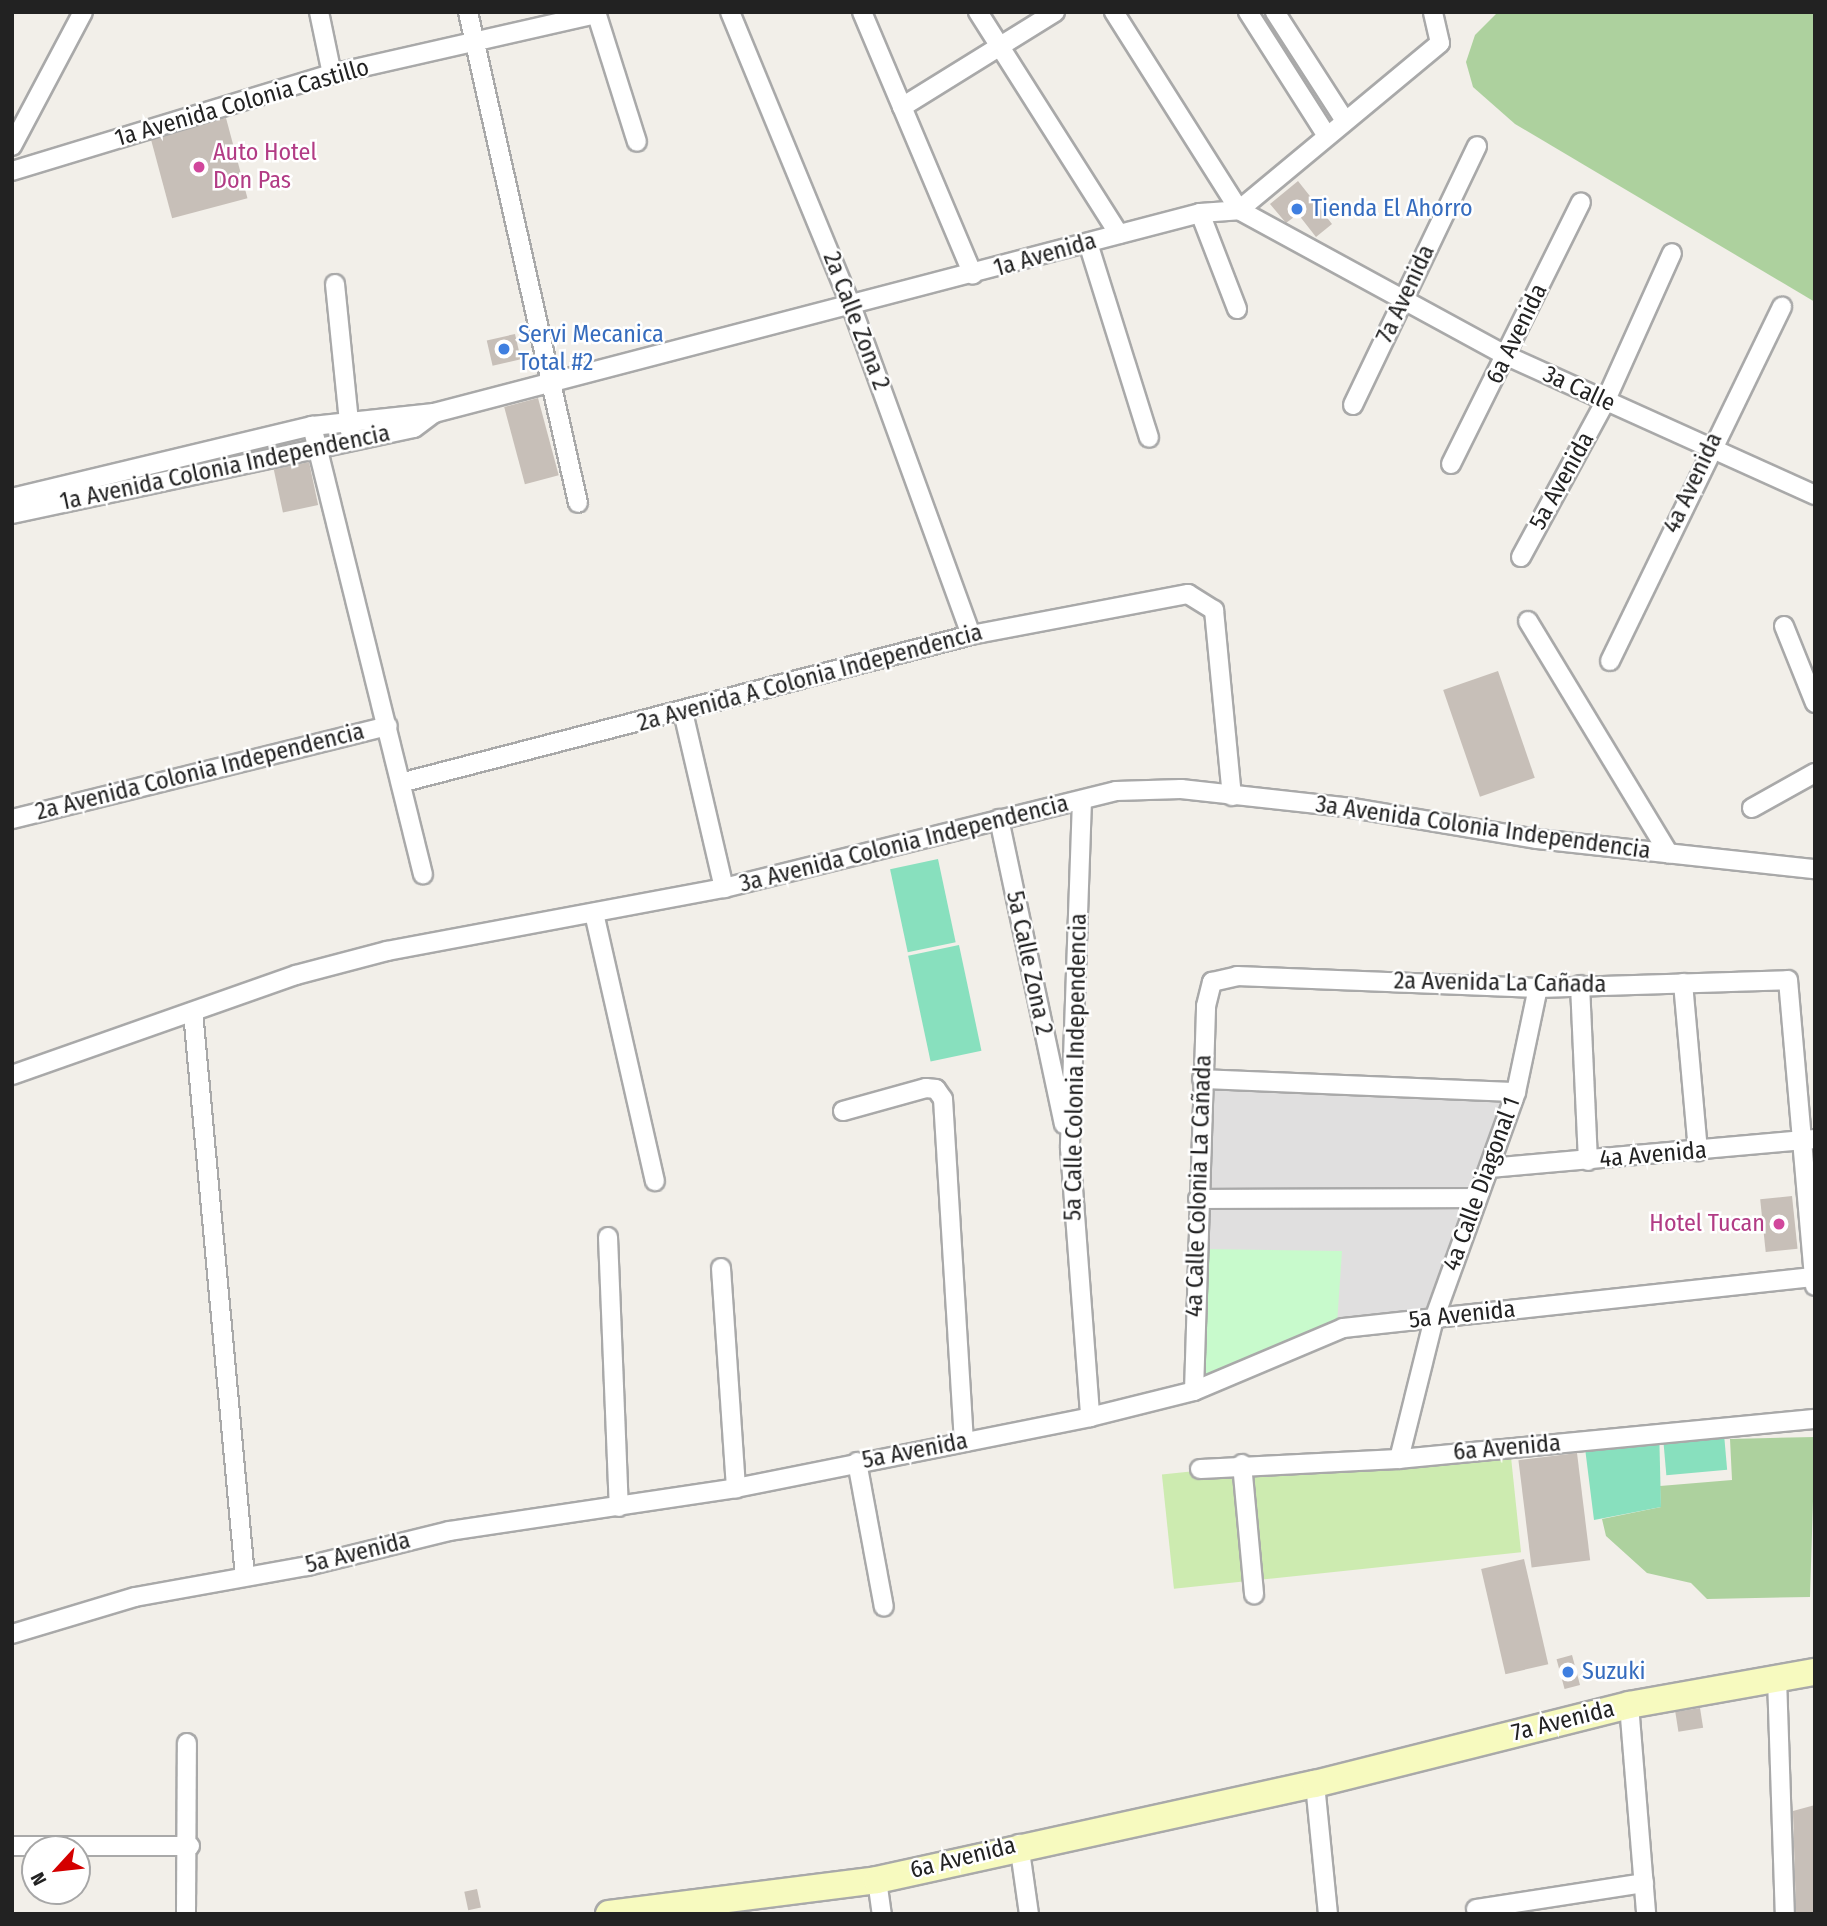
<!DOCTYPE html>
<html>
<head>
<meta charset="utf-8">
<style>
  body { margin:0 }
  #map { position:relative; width:1827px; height:1926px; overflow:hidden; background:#f2efe9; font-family:"Fira Sans Condensed",sans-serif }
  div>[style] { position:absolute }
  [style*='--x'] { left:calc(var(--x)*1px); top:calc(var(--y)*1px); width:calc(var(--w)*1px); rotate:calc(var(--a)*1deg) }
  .residential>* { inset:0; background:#e0dfdf }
  .grass>* { inset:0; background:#cdebb0; transform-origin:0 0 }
  .forest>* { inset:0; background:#add19e }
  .park>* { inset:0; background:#c8facc }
  .pitch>* { inset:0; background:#88e0be; transform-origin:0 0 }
  .building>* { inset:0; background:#c7bfb8; transform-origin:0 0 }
  .roads { filter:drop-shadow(2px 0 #a9a9a9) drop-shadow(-2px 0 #a9a9a9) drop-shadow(0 2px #a9a9a9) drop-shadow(0 -2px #a9a9a9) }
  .street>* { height:18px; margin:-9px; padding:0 9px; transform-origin:9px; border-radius:9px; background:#fff }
  .secondary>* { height:26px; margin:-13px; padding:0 13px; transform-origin:13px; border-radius:13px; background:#f7fabf }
  .dots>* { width:19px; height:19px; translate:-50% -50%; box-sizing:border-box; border:4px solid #fff; border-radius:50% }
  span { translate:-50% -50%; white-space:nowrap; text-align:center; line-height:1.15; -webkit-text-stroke:5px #fff; paint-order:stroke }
  .street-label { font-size:24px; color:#222 }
  .hotel-label { font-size:24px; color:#b23c85 }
  .left { translate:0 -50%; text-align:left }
  .right { translate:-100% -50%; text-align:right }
  .shop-label { font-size:24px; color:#366cbe }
  .frame { position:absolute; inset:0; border:14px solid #222; pointer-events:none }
  .north { position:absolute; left:21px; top:1835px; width:70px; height:70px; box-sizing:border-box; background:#fff; border:2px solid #a7a7a7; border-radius:50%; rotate:243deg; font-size:19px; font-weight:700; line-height:28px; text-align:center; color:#222 }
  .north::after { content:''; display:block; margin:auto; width:24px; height:32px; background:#d40000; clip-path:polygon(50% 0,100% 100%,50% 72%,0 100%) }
</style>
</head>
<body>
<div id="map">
  <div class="residential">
    <div style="clip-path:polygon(1204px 1085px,1520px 1098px,1438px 1313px,1337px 1324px,1201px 1249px)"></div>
  </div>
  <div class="grass">
    <div style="left:1509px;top:1438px;width:115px;height:349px;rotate:84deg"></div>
  </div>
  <div class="forest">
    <div style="clip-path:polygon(1498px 12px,1815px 12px,1815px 302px,1515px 124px,1473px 87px,1466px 62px,1475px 35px)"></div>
    <div style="clip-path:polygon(1815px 1437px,1810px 1597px,1707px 1599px,1691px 1583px,1647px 1573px,1606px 1536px,1602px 1519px,1661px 1507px,1660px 1486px,1732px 1480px,1730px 1439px)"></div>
  </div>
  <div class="park">
    <div style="clip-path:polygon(1201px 1249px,1342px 1251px,1337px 1324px,1197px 1388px)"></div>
  </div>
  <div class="pitch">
    <div style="left:938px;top:859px;width:85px;height:49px;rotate:78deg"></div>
    <div style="left:959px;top:945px;width:108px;height:52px;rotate:78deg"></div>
    <div style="clip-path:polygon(1659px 1426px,1661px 1507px,1594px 1520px,1583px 1432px)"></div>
    <div style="left:1724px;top:1434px;width:36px;height:61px;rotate:85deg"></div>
  </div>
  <div class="building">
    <div style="left:226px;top:118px;width:83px;height:78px;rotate:75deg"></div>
    <div style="clip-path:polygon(1298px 181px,1332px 224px,1316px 237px,1298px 214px,1286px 223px,1270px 204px)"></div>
    <div style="left:515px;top:334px;width:26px;height:29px;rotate:77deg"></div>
    <div style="left:538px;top:398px;width:80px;height:35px;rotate:75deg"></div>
    <div style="left:309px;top:462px;width:44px;height:36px;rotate:78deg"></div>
    <div style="left:1498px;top:671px;width:113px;height:58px;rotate:71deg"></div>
    <div style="left:1792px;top:1196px;width:53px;height:32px;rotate:84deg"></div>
    <div style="left:1577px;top:1453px;width:108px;height:59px;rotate:83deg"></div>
    <div style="left:1524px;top:1559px;width:108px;height:44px;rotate:77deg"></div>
    <div style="left:1572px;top:1655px;width:31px;height:16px;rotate:75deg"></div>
    <div style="left:1700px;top:1708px;width:20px;height:25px;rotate:81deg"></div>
    <div style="clip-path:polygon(1815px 1805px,1815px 1914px,1796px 1914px,1793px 1811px)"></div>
    <div style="left:477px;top:1889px;width:19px;height:13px;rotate:78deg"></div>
  </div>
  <div class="roads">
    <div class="street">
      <div style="--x:319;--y:12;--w:63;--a:78.2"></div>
      <div style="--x:468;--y:12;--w:503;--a:77.37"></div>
      <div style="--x:596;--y:12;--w:136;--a:72.5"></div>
      <div style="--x:730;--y:12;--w:320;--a:67.6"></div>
      <div style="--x:852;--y:308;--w:348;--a:70"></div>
      <div style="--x:862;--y:12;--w:285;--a:67.1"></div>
      <div style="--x:978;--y:12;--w:263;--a:57.6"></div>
      <div style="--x:1114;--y:12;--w:234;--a:57.7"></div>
      <div style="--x:1239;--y:210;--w:305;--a:28.6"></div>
      <div style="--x:1507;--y:356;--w:338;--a:24.3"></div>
      <div style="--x:1248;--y:12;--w:143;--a:57.5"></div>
      <div style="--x:1275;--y:12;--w:127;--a:57.2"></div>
      <div style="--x:902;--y:107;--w:180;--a:-31.8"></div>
      <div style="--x:12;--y:146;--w:152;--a:-62.1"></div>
      <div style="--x:12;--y:171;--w:334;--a:-16.9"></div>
      <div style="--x:332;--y:74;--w:271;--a:-12.8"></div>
      <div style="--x:1239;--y:210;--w:261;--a:-39.7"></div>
      <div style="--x:1440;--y:43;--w:32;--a:-103"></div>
      <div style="--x:1200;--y:213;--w:103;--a:68.9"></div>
      <div style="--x:1088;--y:243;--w:204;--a:72.6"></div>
      <div style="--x:335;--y:284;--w:148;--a:84.2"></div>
      <div style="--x:1353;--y:405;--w:287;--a:-64.4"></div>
      <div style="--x:312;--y:426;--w:462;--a:76.1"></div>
      <div style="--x:1451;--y:464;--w:292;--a:-63.6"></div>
      <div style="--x:12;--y:498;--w:309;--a:-13.5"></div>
      <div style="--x:312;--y:426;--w:123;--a:-6.1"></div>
      <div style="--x:434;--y:413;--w:792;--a:-14.63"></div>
      <div style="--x:1200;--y:213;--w:39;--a:-4"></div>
      <div style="--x:12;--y:514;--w:411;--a:-12.1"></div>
      <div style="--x:414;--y:428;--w:25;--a:-37"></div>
      <div style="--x:1521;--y:557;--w:176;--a:-61.5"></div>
      <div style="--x:1605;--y:402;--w:163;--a:-65.8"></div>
      <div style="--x:1528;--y:621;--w:272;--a:58.8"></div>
      <div style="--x:1784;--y:626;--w:83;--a:68.1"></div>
      <div style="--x:1610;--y:661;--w:394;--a:-64.1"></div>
      <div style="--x:683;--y:712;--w:181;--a:76.9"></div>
      <div style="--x:404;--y:782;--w:586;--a:-14.53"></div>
      <div style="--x:971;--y:635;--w:221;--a:-10.7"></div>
      <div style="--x:1188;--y:594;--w:31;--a:32"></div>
      <div style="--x:1214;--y:610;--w:187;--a:84.5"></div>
      <div style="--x:1082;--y:800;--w:348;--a:92"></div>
      <div style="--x:1070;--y:1148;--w:270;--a:85.7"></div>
      <div style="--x:1752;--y:808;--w:72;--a:-29.1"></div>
      <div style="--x:12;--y:819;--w:387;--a:-13.9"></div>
      <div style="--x:999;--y:819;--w:312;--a:78"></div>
      <div style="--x:594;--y:913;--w:275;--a:77.2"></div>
      <div style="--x:1683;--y:983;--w:169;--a:84.9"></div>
      <div style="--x:1580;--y:985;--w:176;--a:87.4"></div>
      <div style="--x:193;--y:1012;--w:567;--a:84.74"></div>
      <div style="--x:12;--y:1075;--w:301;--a:-19.4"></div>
      <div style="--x:296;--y:975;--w:94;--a:-14.8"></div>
      <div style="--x:387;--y:951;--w:343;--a:-10.6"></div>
      <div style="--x:724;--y:888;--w:404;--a:-13.9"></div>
      <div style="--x:1116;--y:791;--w:65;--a:-1.8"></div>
      <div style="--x:1181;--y:789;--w:172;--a:6.3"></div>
      <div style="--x:1352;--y:808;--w:188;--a:9.5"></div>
      <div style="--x:1537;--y:839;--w:280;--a:6.2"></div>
      <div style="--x:1202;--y:1079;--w:314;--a:2.4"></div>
      <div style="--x:843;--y:1111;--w:86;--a:-15.5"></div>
      <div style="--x:926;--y:1088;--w:10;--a:6"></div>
      <div style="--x:936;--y:1089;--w:12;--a:55"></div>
      <div style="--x:943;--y:1099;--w:343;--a:86.5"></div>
      <div style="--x:1490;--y:1168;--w:326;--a:-5.1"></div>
      <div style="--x:1198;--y:1199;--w:279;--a:-0.2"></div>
      <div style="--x:608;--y:1237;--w:270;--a:87.7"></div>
      <div style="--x:721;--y:1268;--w:221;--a:86.1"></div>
      <div style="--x:1194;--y:1391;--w:385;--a:-88.2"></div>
      <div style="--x:1206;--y:1006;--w:25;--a:-76"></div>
      <div style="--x:1212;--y:982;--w:26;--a:-13"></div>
      <div style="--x:1237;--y:976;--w:301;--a:2.3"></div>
      <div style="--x:1538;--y:988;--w:250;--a:-1.8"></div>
      <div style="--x:1788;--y:980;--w:307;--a:85"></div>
      <div style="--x:1399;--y:1459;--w:144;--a:-76"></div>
      <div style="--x:1434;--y:1319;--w:241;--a:-70.1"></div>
      <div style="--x:1516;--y:1092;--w:106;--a:-78.1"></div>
      <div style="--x:857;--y:1462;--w:147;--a:79.5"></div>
      <div style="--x:1242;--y:1464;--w:131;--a:84.7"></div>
      <div style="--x:1200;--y:1469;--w:199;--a:-2.9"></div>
      <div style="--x:1399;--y:1459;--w:418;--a:-5.5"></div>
      <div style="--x:12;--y:1634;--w:128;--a:-16.7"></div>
      <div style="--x:135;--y:1597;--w:175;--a:-10.2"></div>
      <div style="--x:307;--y:1566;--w:146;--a:-13.8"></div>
      <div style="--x:449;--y:1531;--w:290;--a:-8.5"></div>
      <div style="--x:736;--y:1488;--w:361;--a:-11.3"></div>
      <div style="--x:1090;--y:1417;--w:107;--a:-14"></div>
      <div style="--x:1194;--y:1391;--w:162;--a:-22.9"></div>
      <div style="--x:1343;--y:1328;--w:475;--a:-6.2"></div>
      <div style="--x:1777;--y:1678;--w:236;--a:88.1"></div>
      <div style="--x:1629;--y:1705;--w:210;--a:85.3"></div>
      <div style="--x:1315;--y:1784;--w:131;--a:84.3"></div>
      <div style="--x:1019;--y:1844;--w:71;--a:81.9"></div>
      <div style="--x:12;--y:1846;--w:178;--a:0"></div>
      <div style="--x:877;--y:1880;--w:34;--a:82"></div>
      <div style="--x:1476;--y:1909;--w:170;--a:-8.8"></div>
      <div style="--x:186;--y:1914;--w:171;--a:-89.7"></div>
    </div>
    <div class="secondary">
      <div style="--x:609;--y:1914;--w:270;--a:-7.2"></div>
      <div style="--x:877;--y:1880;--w:448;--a:-12.4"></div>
      <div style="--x:1315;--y:1784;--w:324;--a:-14.1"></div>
      <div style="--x:1629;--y:1705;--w:189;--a:-10.1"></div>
    </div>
  </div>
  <div class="dots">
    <div style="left:199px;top:167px;background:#d1479c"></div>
    <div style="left:1297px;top:209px;background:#3f7fe0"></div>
    <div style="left:504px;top:349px;background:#3f7fe0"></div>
    <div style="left:1779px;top:1224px;background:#d1479c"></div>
    <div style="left:1568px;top:1672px;background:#3f7fe0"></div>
  </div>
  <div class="street-label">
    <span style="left:242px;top:103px;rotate:-16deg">1a Avenida Colonia Castillo</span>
    <span style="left:1045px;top:255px;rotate:-16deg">1a Avenida</span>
    <span style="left:1406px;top:294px;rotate:-65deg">7a Avenida</span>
    <span style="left:856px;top:321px;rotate:69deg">2a Calle Zona 2</span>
    <span style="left:1517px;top:334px;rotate:-64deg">6a Avenida</span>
    <span style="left:1579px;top:389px;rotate:25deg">3a Calle</span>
    <span style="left:225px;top:468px;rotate:-12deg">1a Avenida Colonia Independencia</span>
    <span style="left:1562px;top:481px;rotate:-61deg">5a Avenida</span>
    <span style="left:1693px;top:483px;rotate:-65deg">4a Avenida</span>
    <span style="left:810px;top:678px;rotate:-15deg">2a Avenida A Colonia Independencia</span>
    <span style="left:200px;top:772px;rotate:-14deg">2a Avenida Colonia Independencia</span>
    <span style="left:1483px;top:828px;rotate:8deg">3a Avenida Colonia Independencia</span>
    <span style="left:904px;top:844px;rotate:-14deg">3a Avenida Colonia Independencia</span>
    <span style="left:1029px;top:963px;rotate:78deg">5a Calle Zona 2</span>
    <span style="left:1500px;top:983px;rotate:1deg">2a Avenida La Cañada</span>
    <span style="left:1076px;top:1067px;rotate:-89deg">5a Calle Colonia Independencia</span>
    <span style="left:1653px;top:1155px;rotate:-5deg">4a Avenida</span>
    <span style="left:1482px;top:1184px;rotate:-70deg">4a Calle Diagonal 1</span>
    <span style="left:1199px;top:1186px;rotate:-88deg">4a Calle Colonia La Cañada</span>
    <span style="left:1462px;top:1315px;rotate:-6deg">5a Avenida</span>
    <span style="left:1507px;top:1448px;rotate:-5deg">6a Avenida</span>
    <span style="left:915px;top:1451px;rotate:-11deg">5a Avenida</span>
    <span style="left:358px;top:1553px;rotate:-14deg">5a Avenida</span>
    <span style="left:1563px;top:1721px;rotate:-14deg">7a Avenida</span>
    <span style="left:963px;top:1858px;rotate:-14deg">6a Avenida</span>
  </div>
  <div class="hotel-label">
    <span class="left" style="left:213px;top:167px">Auto Hotel<br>Don Pas</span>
    <span class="right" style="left:1765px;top:1224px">Hotel Tucan</span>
  </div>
  <div class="shop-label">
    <span class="left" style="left:1311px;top:209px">Tienda El Ahorro</span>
    <span class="left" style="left:518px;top:349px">Servi Mecanica<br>Total #2</span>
    <span class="left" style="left:1582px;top:1672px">Suzuki</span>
  </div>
  <div class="frame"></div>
  <div class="north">N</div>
</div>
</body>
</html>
